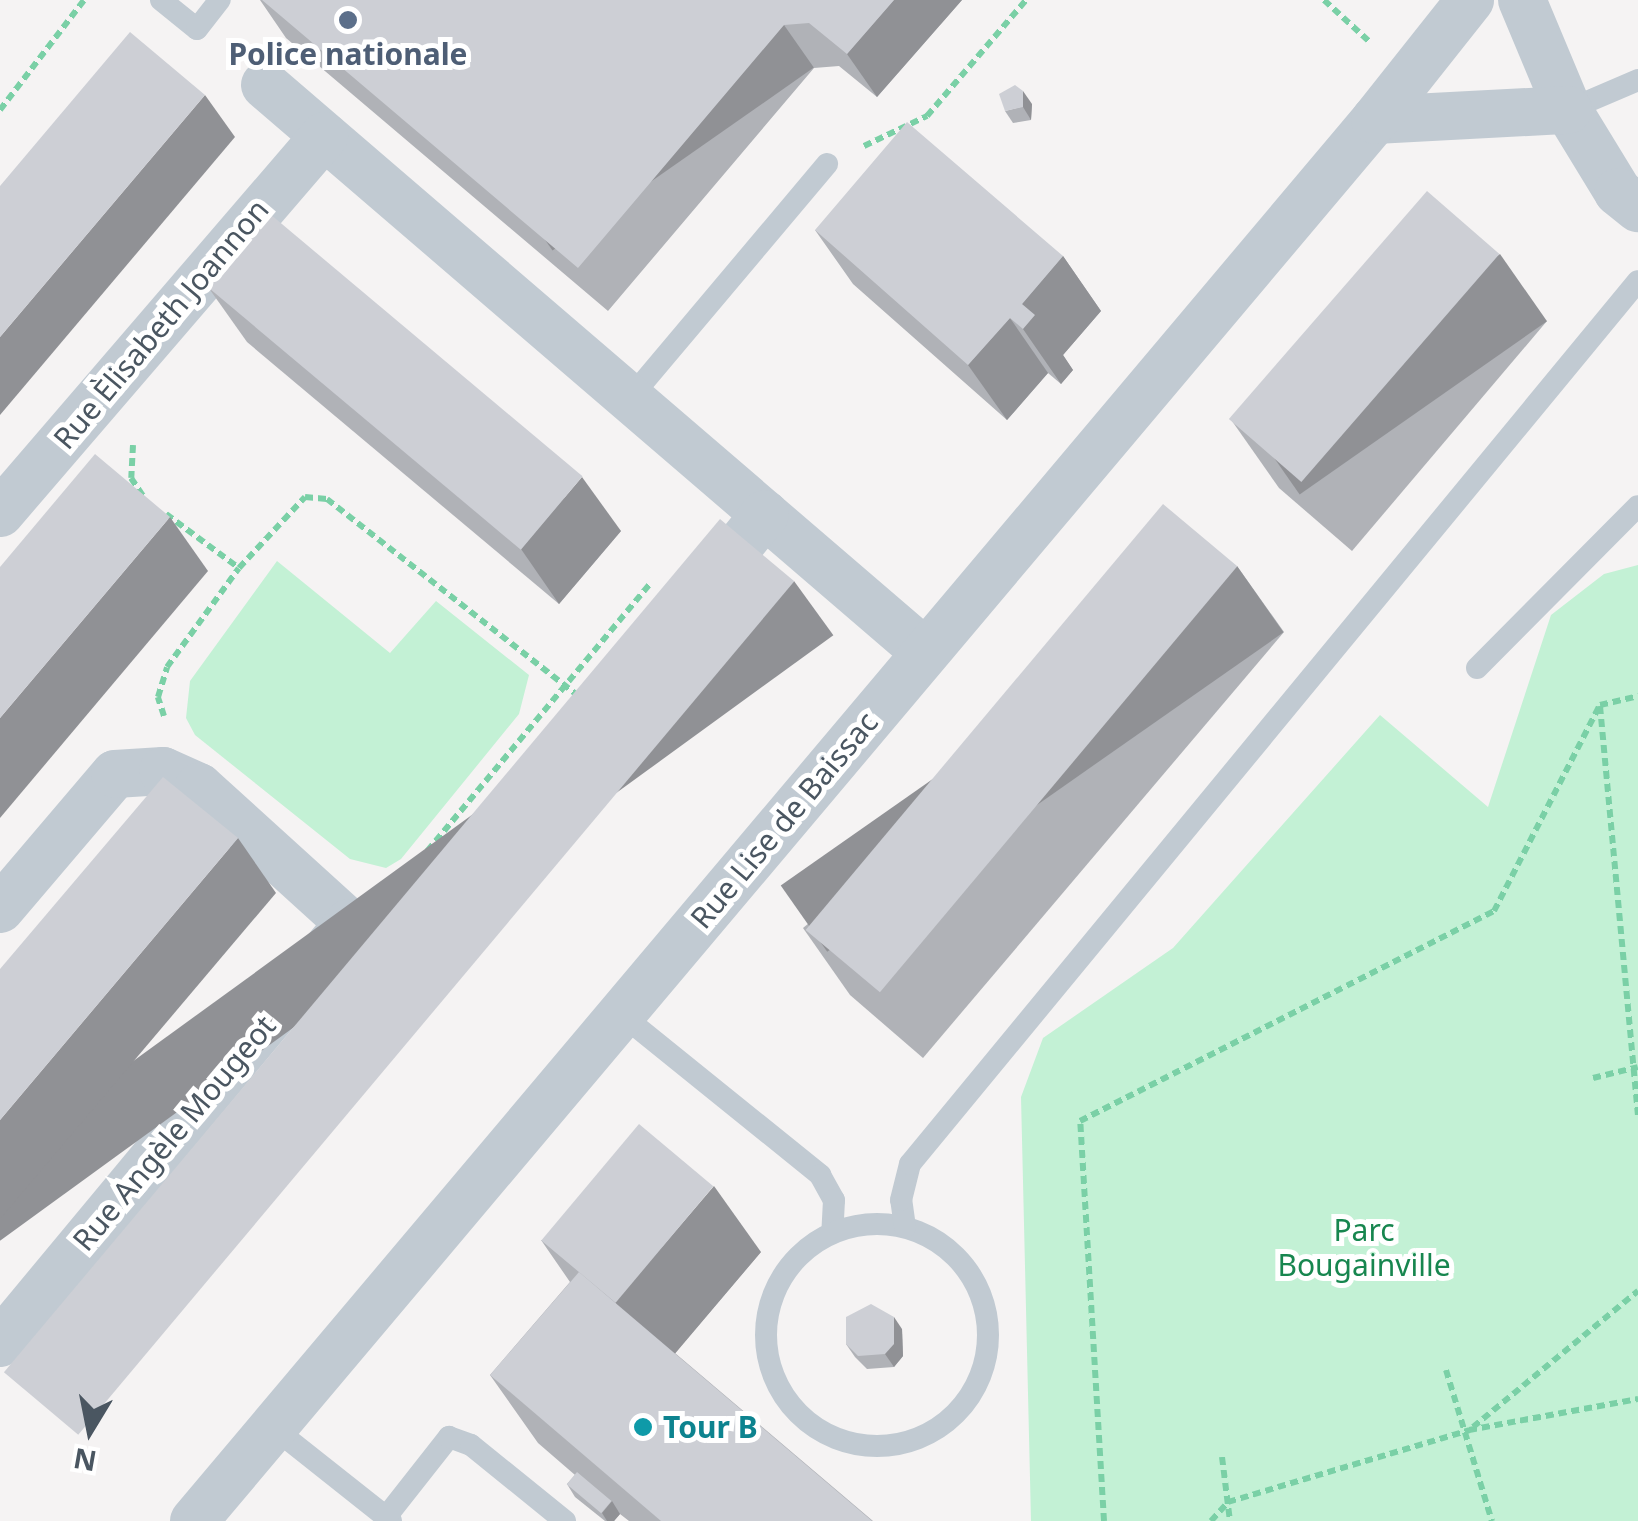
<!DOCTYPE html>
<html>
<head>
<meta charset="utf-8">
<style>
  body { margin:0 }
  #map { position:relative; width:1638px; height:1521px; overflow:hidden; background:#f5f3f3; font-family:"Noto Sans",sans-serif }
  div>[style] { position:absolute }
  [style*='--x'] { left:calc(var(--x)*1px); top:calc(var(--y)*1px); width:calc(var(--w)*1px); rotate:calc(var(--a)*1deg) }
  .green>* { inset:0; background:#c3f1d5 }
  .path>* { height:6px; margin-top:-3px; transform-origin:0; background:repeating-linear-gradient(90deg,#7ad0a6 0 8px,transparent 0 13px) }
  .lane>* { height:22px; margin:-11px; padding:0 11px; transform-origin:11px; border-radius:11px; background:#c1cad2 }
  .lane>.ring { margin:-11px; padding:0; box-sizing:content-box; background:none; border:22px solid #c1cad2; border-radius:50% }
  .street>* { height:48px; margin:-24px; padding:0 24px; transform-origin:24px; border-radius:24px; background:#c1cad2 }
  .wall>* { inset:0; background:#b0b2b7 }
  .shaded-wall>* { inset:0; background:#909195; transform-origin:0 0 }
  .building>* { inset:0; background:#cdcfd5; transform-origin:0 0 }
  .dots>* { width:28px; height:28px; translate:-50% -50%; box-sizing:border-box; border:5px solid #fff; border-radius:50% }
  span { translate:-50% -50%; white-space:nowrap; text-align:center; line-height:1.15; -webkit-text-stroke:10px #fff; paint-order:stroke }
  .service-label { font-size:30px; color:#4e5e75; font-weight:700 }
  .street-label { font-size:30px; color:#4a5661 }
  .park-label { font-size:30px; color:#17864f }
  .culture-label { font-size:30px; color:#0d838f; font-weight:700 }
  .left { translate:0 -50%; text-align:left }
  .north { position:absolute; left:40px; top:1381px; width:100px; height:100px; -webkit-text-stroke:8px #fff; paint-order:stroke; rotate:190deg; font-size:28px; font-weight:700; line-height:40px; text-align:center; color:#4a5661 }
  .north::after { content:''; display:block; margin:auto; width:35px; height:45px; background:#4a5661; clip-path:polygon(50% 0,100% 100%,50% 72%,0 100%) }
</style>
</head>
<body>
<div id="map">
  <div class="green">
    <div style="clip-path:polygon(277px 561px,390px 653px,436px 601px,529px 675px,519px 714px,401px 859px,386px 868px,350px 859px,195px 735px,186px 718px,190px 681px)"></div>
    <div style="clip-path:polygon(1638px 565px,1638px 1521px,1031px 1521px,1021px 1097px,1043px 1038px,1173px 948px,1380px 715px,1488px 807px,1551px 615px,1604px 574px)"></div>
  </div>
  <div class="path">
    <div style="--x:1324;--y:0;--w:64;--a:42.5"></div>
    <div style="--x:0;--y:110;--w:138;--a:-52.6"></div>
    <div style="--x:864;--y:146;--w:70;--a:-25.5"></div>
    <div style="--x:927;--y:116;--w:153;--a:-49.5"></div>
    <div style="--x:133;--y:445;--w:33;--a:93"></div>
    <div style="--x:131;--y:478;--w:23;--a:56"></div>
    <div style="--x:166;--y:514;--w:91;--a:36.5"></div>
    <div style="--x:239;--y:568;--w:97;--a:-47.1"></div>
    <div style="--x:305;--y:497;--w:22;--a:5"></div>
    <div style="--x:327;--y:499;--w:318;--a:38.1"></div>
    <div style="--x:1600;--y:706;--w:411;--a:84.7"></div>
    <div style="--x:164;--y:716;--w:20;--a:-108"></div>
    <div style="--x:158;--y:697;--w:31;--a:-73"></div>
    <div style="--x:167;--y:667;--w:122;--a:-54"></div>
    <div style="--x:419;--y:861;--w:362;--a:-50.2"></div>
    <div style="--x:1593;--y:1078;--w:46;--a:-13.7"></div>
    <div style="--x:1446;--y:1370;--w:158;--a:73.1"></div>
    <div style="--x:1473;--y:1427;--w:214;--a:-39.5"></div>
    <div style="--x:1222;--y:1457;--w:64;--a:82.9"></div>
    <div style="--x:1104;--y:1521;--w:401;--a:-93.4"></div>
    <div style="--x:1080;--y:1121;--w:464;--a:-26.9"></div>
    <div style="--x:1494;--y:911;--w:232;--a:-62.8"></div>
    <div style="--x:1600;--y:705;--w:39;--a:-13"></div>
    <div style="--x:1211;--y:1521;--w:25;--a:-48"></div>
    <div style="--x:1228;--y:1502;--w:252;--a:-16.6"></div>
    <div style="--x:1469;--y:1430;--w:172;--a:-10.4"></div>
  </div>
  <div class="lane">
    <div style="--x:161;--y:0;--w:46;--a:38.9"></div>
    <div style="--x:197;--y:29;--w:37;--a:-52"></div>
    <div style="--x:1568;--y:110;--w:76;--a:-23.2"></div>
    <div style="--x:630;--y:398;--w:306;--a:-49.9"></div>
    <div style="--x:1477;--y:668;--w:228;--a:-45.2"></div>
    <div style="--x:622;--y:1015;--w:255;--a:38.9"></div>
    <div style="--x:820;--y:1175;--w:29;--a:61"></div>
    <div style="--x:834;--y:1200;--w:33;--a:93"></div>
    <div class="ring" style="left:766px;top:1224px;width:200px;height:200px"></div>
    <div style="--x:905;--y:1227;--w:27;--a:-98"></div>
    <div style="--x:901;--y:1200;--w:37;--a:-76"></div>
    <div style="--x:910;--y:1164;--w:1144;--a:-50.5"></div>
    <div style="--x:275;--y:1429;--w:148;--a:38.4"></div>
    <div style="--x:386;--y:1517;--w:102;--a:-51.8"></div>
    <div style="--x:449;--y:1437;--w:23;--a:20"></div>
    <div style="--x:471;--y:1445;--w:121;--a:39"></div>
  </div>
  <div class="street">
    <div style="--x:1522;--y:0;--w:119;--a:67.3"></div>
    <div style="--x:1568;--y:110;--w:96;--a:58.6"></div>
    <div style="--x:1618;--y:192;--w:26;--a:39"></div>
    <div style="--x:265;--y:85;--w:870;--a:40.67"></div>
    <div style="--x:1375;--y:120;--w:193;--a:-3"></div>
    <div style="--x:0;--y:513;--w:497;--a:-49.3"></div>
    <div style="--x:705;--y:588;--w:95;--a:-51"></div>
    <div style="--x:0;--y:909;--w:177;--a:-49.6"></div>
    <div style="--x:115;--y:774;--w:48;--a:-3.6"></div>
    <div style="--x:163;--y:771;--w:39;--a:24"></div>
    <div style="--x:199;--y:787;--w:202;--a:42.2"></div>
    <div style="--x:349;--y:923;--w:55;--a:3.1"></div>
    <div style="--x:404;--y:926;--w:34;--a:-24"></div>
    <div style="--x:0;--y:1343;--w:546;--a:-50.28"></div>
    <div style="--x:194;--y:1521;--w:1832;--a:-49.87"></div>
    <div style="--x:1375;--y:120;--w:153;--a:-51.6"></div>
  </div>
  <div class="wall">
    <div style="clip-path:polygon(260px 0,962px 0,877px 97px,839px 66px,814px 68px,608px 311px,286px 38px)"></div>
    <div style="clip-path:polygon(1032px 104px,1031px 120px,1013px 123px,1005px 111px)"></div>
    <div style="clip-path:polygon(815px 230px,1063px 256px,1101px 311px,1063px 355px,1073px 370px,1061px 384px,1048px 373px,1007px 420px,853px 284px)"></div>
    <div style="clip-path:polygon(208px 287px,621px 531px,559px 604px,247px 342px)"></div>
    <div style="clip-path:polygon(1547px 321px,1352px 551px,1279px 488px,1232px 421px)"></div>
    <div style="clip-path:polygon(1237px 566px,1284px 632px,923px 1058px,850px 995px,803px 928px)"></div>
    <div style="clip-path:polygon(541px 1240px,761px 1252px,675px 1353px,873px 1521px,629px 1521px,620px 1514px,614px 1521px,605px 1521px,575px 1497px,567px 1484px,575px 1475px,538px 1443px,490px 1375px,570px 1282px)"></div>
    <div style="clip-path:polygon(902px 1329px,903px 1356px,894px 1367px,867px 1369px,855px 1357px,846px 1344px)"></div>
  </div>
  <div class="shaded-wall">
    <div style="clip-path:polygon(894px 0,962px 0,877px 97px,847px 54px)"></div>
    <div style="left:784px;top:25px;width:52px;height:319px;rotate:55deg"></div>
    <div style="clip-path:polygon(1023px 91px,1032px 104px,1031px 120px,1023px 107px)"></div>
    <div style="clip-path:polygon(205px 95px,235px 137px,0 415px,0 337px)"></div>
    <div style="left:1500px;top:254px;width:82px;height:302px;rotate:55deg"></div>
    <div style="clip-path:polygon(1063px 256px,1101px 311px,1063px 355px,1073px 370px,1061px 384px,1023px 329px,1022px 304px)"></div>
    <div style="clip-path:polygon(1010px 318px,1048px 373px,1007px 420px,968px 365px)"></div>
    <div style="clip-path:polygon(582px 477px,621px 531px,559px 604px,521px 549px)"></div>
    <div style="clip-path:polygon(170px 517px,208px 571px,0 818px,0 718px)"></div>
    <div style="left:1237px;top:566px;width:81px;height:557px;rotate:55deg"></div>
    <div style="left:794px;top:581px;width:67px;height:1230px;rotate:54deg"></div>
    <div style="clip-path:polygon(238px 838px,276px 893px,0 1219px,0 1120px)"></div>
    <div style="clip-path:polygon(714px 1186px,761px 1252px,662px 1369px,615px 1302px)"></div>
    <div style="clip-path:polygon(894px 1317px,902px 1329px,903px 1356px,894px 1367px,885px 1354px)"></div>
    <div style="clip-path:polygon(612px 1501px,620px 1514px,614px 1521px,607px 1521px,602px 1513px)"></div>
  </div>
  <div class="building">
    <div style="clip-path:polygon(262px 0,894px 0,847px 54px,809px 23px,784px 25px,578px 268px)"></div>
    <div style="clip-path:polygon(130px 32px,205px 95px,0 337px,0 186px)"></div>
    <div style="clip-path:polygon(1015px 85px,1023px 91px,1023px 107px,1005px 111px,999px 94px)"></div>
    <div style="clip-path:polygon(907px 122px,1063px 256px,1022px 304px,1035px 315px,1023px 329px,1010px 318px,968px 365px,815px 230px)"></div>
    <div style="left:1427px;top:191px;width:96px;height:302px;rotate:41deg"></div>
    <div style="left:270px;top:214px;width:408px;height:96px;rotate:40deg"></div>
    <div style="clip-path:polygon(95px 454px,170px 517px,0 718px,0 567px)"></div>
    <div style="left:1163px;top:504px;width:97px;height:556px;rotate:40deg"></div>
    <div style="left:720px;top:519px;width:97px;height:1114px;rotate:40deg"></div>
    <div style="clip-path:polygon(163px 777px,238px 838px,0 1120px,0 969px)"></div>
    <div style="left:639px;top:1124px;width:97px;height:152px;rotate:40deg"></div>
    <div style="clip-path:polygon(579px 1272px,872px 1521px,661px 1521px,490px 1375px)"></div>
    <div style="clip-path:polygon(871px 1304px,894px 1317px,894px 1344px,885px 1354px,858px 1356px,846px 1344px,846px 1317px)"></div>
    <div style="left:577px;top:1472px;width:45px;height:16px;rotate:40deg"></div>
  </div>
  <div class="dots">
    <div style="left:348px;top:20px;background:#5c6f8a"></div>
    <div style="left:643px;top:1427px;background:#0f9aa8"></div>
  </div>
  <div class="service-label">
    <span style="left:348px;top:54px">Police nationale</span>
  </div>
  <div class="street-label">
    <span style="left:161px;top:324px;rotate:-50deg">Rue Èlisabeth Joannon</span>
    <span style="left:784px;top:820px;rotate:-50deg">Rue Lise de Baissac</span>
    <span style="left:174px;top:1133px;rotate:-50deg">Rue Angèle Mougeot</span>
  </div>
  <div class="park-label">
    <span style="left:1364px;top:1247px">Parc<br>Bougainville</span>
  </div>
  <div class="culture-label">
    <span class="left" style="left:663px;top:1427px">Tour B</span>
  </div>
  <div class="north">N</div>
</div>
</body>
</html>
